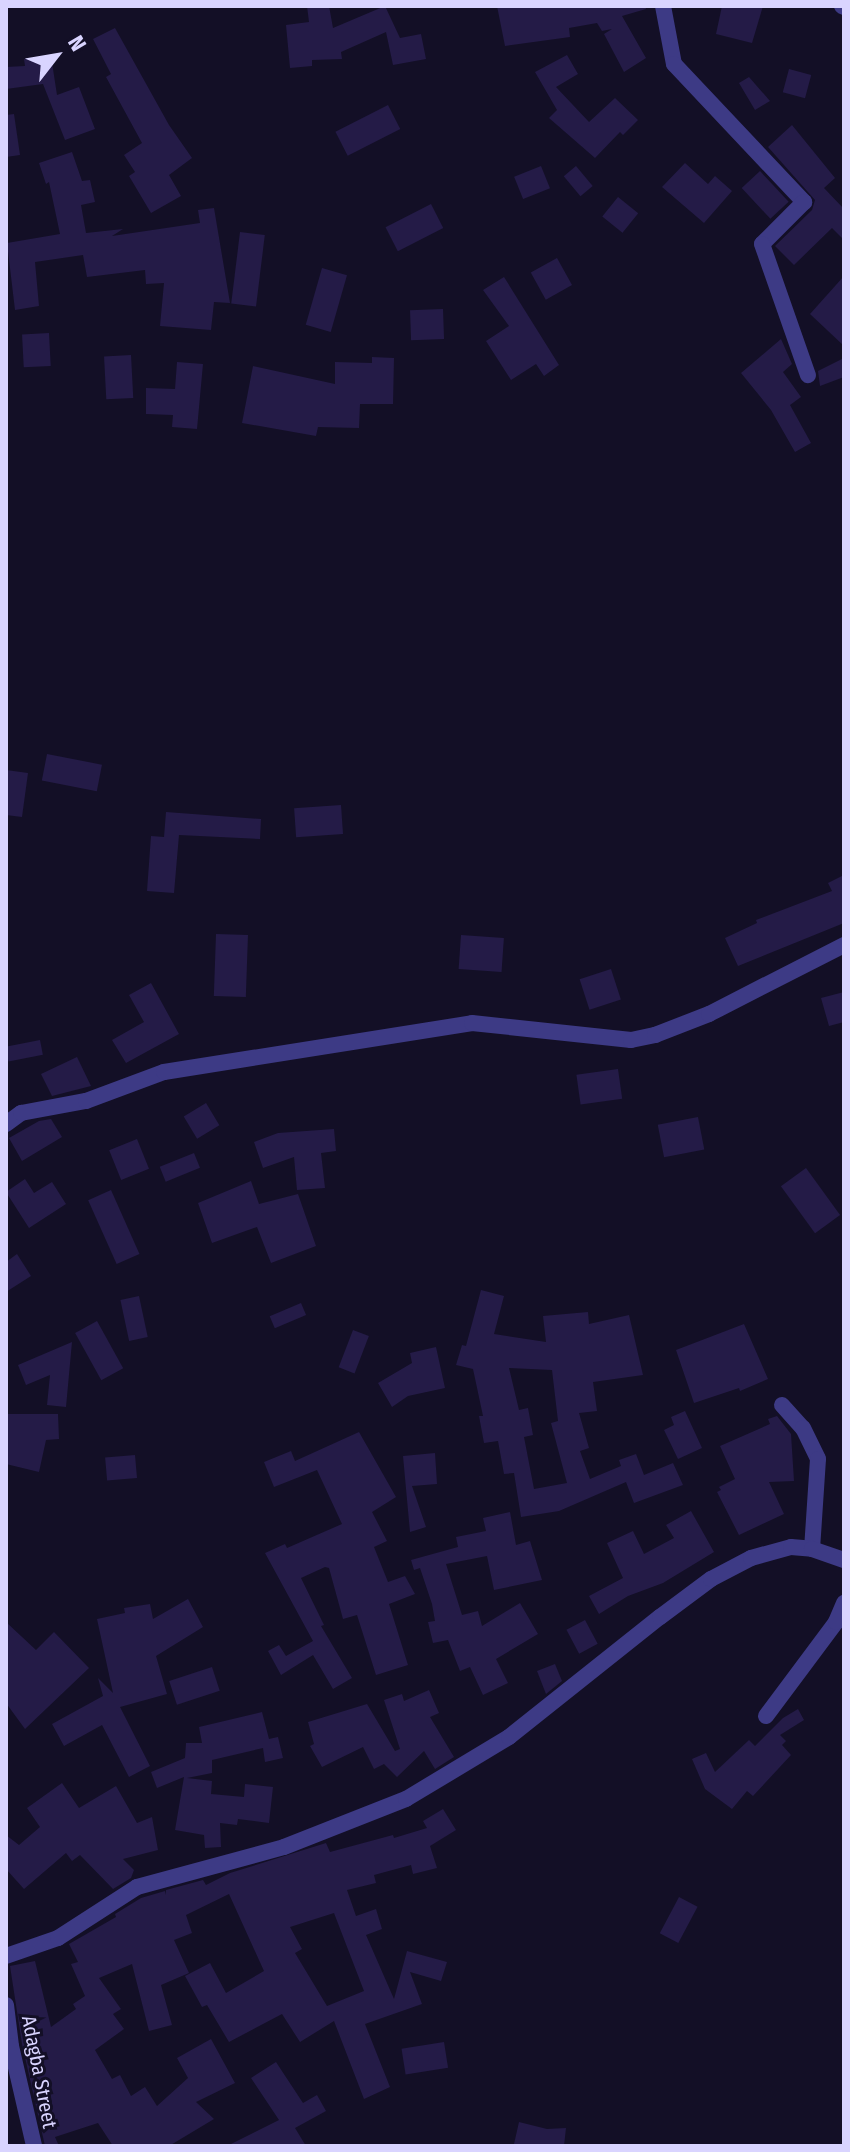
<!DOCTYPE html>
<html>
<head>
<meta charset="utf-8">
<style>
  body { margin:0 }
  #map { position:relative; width:850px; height:2152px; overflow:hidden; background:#130f26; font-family:"Fira Sans Condensed",sans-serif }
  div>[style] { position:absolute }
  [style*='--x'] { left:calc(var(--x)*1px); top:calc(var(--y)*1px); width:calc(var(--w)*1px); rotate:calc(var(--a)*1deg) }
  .building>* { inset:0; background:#241b47; transform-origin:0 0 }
  .minor>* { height:16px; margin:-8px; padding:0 8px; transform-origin:8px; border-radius:8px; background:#3d3a85 }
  span { translate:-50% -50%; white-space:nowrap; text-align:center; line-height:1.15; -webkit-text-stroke:6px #130f26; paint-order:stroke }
  .street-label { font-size:20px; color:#d9d4ff }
  .frame { position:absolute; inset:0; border:8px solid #d9d4ff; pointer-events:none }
  .north { position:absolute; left:16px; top:16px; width:80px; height:80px; -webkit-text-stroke:6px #130f26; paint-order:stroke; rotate:59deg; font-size:22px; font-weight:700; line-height:32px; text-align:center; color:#d9d4ff }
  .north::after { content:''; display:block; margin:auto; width:28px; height:36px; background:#d9d4ff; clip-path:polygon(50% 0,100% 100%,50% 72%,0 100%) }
</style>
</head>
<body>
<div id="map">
  <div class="building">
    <div style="clip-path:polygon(307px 6px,329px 6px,333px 28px,385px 6px,400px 38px,421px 34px,426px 59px,393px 65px,386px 32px,341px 52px,342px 59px,312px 60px,312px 66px,290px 68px,286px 25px,309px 22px)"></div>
    <div style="clip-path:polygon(497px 6px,645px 6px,646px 9px,622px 16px,646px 58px,624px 72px,604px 34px,612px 29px,602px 31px,597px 23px,569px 28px,570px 37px,505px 46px)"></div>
    <div style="clip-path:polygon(722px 6px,763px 6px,752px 43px,716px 34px)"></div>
    <div style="clip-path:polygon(115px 28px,169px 125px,192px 158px,169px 175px,181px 196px,151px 213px,129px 176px,135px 172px,124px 155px,142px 143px,106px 77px,111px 74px,93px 39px)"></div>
    <div style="clip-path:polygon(567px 55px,578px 74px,556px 87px,589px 122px,615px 98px,638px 120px,623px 135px,620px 132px,595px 158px,549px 118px,557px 110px,535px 72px)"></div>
    <div style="clip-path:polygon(51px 56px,57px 95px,79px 87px,95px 129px,65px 140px,43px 84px,6px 89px,6px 67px,25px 66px,24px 59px)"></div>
    <div style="left:789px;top:69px;width:23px;height:24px;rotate:15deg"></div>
    <div style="clip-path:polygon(749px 77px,770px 101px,755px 110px,739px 83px)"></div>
    <div style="left:388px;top:105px;width:27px;height:59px;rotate:63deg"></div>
    <div style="clip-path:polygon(14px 114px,20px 155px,6px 157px,6px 115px)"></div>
    <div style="clip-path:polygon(792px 125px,835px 178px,824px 188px,844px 209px,844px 240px,832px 228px,794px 265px,775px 246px,812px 210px,815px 200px,768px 147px)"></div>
    <div style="clip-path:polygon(72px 152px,82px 181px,90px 180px,95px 202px,81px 205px,86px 233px,123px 229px,112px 236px,200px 223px,198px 210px,214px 208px,230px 303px,214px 302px,211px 330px,160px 326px,164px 283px,146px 284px,145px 270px,87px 277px,83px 255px,35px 262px,39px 306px,15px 310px,7px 243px,60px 234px,49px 182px,46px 184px,39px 163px)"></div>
    <div style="clip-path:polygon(685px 163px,708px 184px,715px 176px,732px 191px,704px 223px,662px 187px)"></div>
    <div style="left:541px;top:166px;width:24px;height:29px;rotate:68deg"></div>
    <div style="left:576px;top:166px;width:26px;height:16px;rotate:50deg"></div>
    <div style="left:760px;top:171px;width:42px;height:25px;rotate:47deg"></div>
    <div style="left:618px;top:197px;width:26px;height:25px;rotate:39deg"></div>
    <div style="left:431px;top:204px;width:27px;height:51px;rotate:63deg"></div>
    <div style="left:240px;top:232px;width:25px;height:72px;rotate:7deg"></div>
    <div style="left:557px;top:258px;width:31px;height:30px;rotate:61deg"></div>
    <div style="left:322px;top:268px;width:26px;height:59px;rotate:16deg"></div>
    <div style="clip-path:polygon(844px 276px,844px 346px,810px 314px)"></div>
    <div style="clip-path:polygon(504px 277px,559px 365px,544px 376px,536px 364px,511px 380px,486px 341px,509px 326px,483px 290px)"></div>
    <div style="left:443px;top:309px;width:30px;height:33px;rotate:88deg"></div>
    <div style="left:49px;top:333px;width:33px;height:27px;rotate:87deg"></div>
    <div style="clip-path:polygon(781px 339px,792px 364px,783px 372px,801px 397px,790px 405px,811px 443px,795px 452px,771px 410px,741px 373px)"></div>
    <div style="left:131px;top:355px;width:43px;height:27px;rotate:87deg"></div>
    <div style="clip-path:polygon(372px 357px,394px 358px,393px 404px,360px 404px,359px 428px,318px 427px,316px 436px,242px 423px,253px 366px,335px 384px,335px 362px,372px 363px)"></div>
    <div style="clip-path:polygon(844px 358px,844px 377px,820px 386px,818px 371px)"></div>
    <div style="clip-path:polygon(177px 362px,203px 364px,197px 429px,172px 427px,173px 415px,146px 414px,146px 388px,175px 389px)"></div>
    <div style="left:47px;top:754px;width:56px;height:27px;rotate:11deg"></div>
    <div style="clip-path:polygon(6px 770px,28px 773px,22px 817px,6px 815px)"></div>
    <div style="left:341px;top:805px;width:29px;height:47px;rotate:86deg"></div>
    <div style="clip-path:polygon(166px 812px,261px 819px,260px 839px,179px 835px,174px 893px,147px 891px,151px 836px,164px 837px)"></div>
    <div style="clip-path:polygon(844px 875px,844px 923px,738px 966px,725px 938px,757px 923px,756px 920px,832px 891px,828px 883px)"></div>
    <div style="left:216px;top:934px;width:32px;height:62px;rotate:2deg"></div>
    <div style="left:461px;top:935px;width:43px;height:34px;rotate:4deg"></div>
    <div style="left:611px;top:969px;width:32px;height:33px;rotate:72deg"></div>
    <div style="clip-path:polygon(151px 983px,179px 1034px,126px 1063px,112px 1040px,144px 1022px,129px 995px)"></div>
    <div style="clip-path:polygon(844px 992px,844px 1022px,829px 1026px,821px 998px)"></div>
    <div style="left:40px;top:1040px;width:15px;height:35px;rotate:79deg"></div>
    <div style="clip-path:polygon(77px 1057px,91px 1086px,52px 1096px,41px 1074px)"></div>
    <div style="left:618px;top:1069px;width:30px;height:42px;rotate:82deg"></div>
    <div style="left:206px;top:1103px;width:26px;height:26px;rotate:59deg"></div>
    <div style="left:698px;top:1117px;width:33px;height:41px;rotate:79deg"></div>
    <div style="clip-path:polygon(51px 1119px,62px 1137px,22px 1161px,9px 1138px,39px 1121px)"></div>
    <div style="clip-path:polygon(334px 1129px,336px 1151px,321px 1153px,325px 1188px,297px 1190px,294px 1157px,263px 1168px,254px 1142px,278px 1133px)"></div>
    <div style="left:137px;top:1139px;width:32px;height:30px;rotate:68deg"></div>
    <div style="left:194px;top:1153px;width:16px;height:37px;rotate:68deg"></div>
    <div style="left:806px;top:1168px;width:58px;height:31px;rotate:54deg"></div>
    <div style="clip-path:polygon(25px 1179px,34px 1193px,52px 1182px,66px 1204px,29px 1228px,6px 1192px)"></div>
    <div style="clip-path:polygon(251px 1181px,259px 1204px,298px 1194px,316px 1246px,271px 1263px,257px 1227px,212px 1243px,198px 1203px)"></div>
    <div style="left:111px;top:1190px;width:70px;height:25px;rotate:66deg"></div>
    <div style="clip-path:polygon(17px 1254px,31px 1276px,6px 1292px,6px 1262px)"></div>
    <div style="clip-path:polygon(evenodd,481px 1290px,504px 1296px,494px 1334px,546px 1342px,543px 1316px,588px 1312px,589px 1324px,629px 1315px,643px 1375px,593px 1382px,597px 1411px,579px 1413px,589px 1448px,580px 1451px,590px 1479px,621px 1466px,619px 1460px,636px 1454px,644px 1475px,673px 1463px,683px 1485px,634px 1503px,626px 1482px,559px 1511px,521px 1517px,514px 1473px,504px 1474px,498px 1441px,484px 1443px,479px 1416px,483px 1416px,473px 1369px,456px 1365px,462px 1345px,466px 1346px,481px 1290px,509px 1368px,552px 1370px,558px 1421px,551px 1423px,567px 1483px,534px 1489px,524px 1437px,533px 1435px,528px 1408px,519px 1410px,509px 1368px)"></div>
    <div style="left:139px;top:1296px;width:42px;height:19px;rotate:78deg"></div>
    <div style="left:301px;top:1303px;width:13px;height:34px;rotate:67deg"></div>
    <div style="left:97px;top:1321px;width:54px;height:25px;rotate:61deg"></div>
    <div style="clip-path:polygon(744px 1324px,768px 1379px,740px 1391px,739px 1388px,694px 1403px,676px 1350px)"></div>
    <div style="left:353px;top:1330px;width:17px;height:40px;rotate:21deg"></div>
    <div style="clip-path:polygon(72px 1342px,66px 1407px,47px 1405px,50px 1375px,26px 1385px,18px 1365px)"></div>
    <div style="clip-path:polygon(436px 1347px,445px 1388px,408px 1396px,392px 1407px,378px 1383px,412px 1363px,410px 1353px)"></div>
    <div style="clip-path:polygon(685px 1411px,702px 1448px,678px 1459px,664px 1430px,674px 1425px,671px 1417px)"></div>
    <div style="clip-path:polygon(6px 1414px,58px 1414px,59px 1439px,46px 1440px,39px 1472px,6px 1464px)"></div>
    <div style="clip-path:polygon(777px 1416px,791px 1434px,794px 1481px,769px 1482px,784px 1514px,739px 1535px,717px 1492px,721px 1490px,719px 1487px,735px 1479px,720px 1446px,770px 1424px,768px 1419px)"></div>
    <div style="clip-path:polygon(359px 1432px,396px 1497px,372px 1512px,387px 1541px,374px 1547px,388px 1582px,405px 1576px,415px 1594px,389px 1604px,408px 1665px,376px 1675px,357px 1615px,343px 1619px,329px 1568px,325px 1567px,301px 1578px,324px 1625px,321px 1626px,352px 1678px,333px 1689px,313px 1655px,281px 1675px,268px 1651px,279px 1645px,286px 1656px,313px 1641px,265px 1553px,285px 1544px,287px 1548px,342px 1524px,317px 1470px,274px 1487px,264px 1462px,291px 1451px,295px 1461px)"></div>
    <div style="clip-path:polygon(435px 1453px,437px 1484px,412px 1486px,426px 1527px,410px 1532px,403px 1456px)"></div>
    <div style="left:135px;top:1455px;width:23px;height:30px;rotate:85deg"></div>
    <div style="clip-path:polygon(691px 1511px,714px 1552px,663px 1583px,628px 1596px,599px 1614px,589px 1596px,623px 1578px,607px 1543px,633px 1531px,644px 1554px,674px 1538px,666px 1525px)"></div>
    <div style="clip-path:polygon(510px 1512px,516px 1545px,530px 1541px,542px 1580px,494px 1590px,487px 1556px,446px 1564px,462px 1615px,478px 1611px,482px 1626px,520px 1603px,538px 1634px,496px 1659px,508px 1683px,483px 1695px,470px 1667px,460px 1671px,448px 1640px,433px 1643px,428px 1622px,435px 1621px,432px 1604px,420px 1568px,414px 1570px,411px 1560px,458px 1547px,456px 1537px,486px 1531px,483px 1518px)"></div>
    <div style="clip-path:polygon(188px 1599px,203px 1627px,156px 1656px,167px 1694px,120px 1707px,150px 1766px,129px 1777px,102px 1725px,64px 1746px,52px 1724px,103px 1696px,98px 1678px,113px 1693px,97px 1619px,125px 1613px,124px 1608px,150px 1604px,153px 1619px)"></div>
    <div style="left:585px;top:1620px;width:27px;height:21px;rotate:62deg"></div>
    <div style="clip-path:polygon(6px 1622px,36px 1650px,54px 1632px,89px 1668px,25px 1729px,6px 1703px)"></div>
    <div style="clip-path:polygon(555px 1664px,562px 1681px,546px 1694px,537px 1671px)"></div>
    <div style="left:212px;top:1667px;width:25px;height:45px;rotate:72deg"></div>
    <div style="clip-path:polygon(429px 1690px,439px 1713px,430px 1717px,454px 1757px,435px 1769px,424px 1751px,397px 1777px,384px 1764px,374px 1769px,363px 1747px,322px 1767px,310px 1746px,314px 1744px,308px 1722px,367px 1704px,395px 1751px,400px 1749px,384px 1700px,402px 1694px,404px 1701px)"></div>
    <div style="clip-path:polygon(798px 1709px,804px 1720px,780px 1735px,786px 1741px,782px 1745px,791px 1755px,753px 1796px,747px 1791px,732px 1809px,705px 1789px,692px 1759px,706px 1753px,715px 1772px,749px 1740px,755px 1746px,783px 1718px)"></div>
    <div style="clip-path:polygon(262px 1712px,269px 1739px,278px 1737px,283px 1758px,265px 1762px,263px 1748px,212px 1760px,212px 1773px,187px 1778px,212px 1781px,211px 1794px,244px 1797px,245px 1784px,273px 1787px,269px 1823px,238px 1819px,237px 1825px,220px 1823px,221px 1847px,205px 1848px,204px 1835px,175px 1830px,184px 1777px,157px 1788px,151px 1772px,185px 1758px,186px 1743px,202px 1743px,199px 1727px)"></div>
    <div style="clip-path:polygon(62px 1783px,79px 1808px,116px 1786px,137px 1823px,152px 1817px,158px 1850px,123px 1859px,134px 1870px,131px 1878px,113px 1889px,80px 1855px,72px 1861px,66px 1853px,24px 1889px,6px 1869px,6px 1835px,19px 1845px,40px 1827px,27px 1808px)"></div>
    <div style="clip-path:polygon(evenodd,443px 1809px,456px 1830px,430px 1846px,437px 1868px,413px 1874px,411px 1865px,374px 1875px,376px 1883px,347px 1890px,356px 1916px,376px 1909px,382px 1929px,366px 1935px,394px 1999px,407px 1951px,447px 1962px,441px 1981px,410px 1972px,422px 2004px,365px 2024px,390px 2087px,364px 2099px,334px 2021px,300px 2042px,282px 2014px,229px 2042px,207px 2005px,202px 2007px,185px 1976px,210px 1963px,226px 1993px,264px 1971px,229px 1894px,186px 1915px,192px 1933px,174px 1940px,189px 1973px,161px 1985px,172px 2025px,149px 2031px,132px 1964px,99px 1978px,121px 2009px,113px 2014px,124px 2029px,95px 2050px,112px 2079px,120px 2075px,131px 2096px,145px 2087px,157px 2106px,188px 2078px,177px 2058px,211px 2039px,235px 2083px,196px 2102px,214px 2119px,169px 2146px,113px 2146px,98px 2123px,55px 2137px,59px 2146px,45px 2146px,22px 2044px,10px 1966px,35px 1961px,51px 2027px,76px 2009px,73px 2004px,85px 1996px,71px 1964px,78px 1962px,69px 1944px,116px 1917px,115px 1914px,141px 1898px,165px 1891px,166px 1895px,166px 1890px,203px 1880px,206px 1885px,230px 1873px,326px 1843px,330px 1852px,393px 1835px,394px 1838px,427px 1828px,423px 1821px,443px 1809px,334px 1913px,364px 1991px,327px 2006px,295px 1953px,302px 1949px,290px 1927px,334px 1913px)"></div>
    <div style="left:679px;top:1897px;width:21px;height:41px;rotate:28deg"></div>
    <div style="left:444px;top:2042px;width:26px;height:43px;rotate:81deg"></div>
    <div style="clip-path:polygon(276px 2062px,303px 2103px,317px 2095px,326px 2111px,295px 2128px,306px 2146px,227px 2146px,279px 2120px,251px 2078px)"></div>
    <div style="clip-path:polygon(519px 2122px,547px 2129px,566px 2128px,564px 2146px,514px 2144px)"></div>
  </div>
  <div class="minor">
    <div style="--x:663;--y:6;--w:59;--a:79.3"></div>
    <div style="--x:674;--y:64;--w:190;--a:46.7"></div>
    <div style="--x:804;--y:202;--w:59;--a:135"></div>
    <div style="--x:762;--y:244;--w:139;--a:70.7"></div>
    <div style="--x:842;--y:6;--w:2;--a:27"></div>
    <div style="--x:6;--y:1124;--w:19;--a:-36"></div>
    <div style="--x:21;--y:1113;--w:66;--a:-10.5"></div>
    <div style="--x:86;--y:1101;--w:83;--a:-20.4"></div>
    <div style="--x:164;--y:1072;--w:312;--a:-9"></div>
    <div style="--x:472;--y:1023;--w:160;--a:6.1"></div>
    <div style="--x:631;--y:1040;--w:25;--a:-12"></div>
    <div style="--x:655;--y:1035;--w:58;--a:-21.3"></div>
    <div style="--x:709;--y:1014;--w:152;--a:-27.1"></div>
    <div style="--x:782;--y:1405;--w:31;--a:48"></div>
    <div style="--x:803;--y:1428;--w:34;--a:64"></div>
    <div style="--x:818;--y:1459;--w:90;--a:93.8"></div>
    <div style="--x:766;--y:1716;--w:117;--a:-53.3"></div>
    <div style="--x:836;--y:1622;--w:21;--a:-67"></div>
    <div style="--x:6;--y:1956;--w:55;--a:-19.1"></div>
    <div style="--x:58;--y:1938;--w:94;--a:-32.8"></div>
    <div style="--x:137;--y:1887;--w:152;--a:-15.2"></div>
    <div style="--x:284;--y:1847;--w:131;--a:-21.5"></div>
    <div style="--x:406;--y:1799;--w:120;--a:-31"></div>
    <div style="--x:509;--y:1737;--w:193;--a:-38.5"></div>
    <div style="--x:660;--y:1617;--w:64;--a:-36.7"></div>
    <div style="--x:711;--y:1579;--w:45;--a:-27.7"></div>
    <div style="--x:751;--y:1558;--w:41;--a:-15.4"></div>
    <div style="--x:791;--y:1547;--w:21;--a:5"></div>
    <div style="--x:812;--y:1549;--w:34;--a:19"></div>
    <div style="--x:6;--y:2005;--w:41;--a:83"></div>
    <div style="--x:11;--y:2046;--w:103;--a:77"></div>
  </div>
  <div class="street-label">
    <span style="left:39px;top:2072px;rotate:79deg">Adagba Street</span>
  </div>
  <div class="frame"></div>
  <div class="north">N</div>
</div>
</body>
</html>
